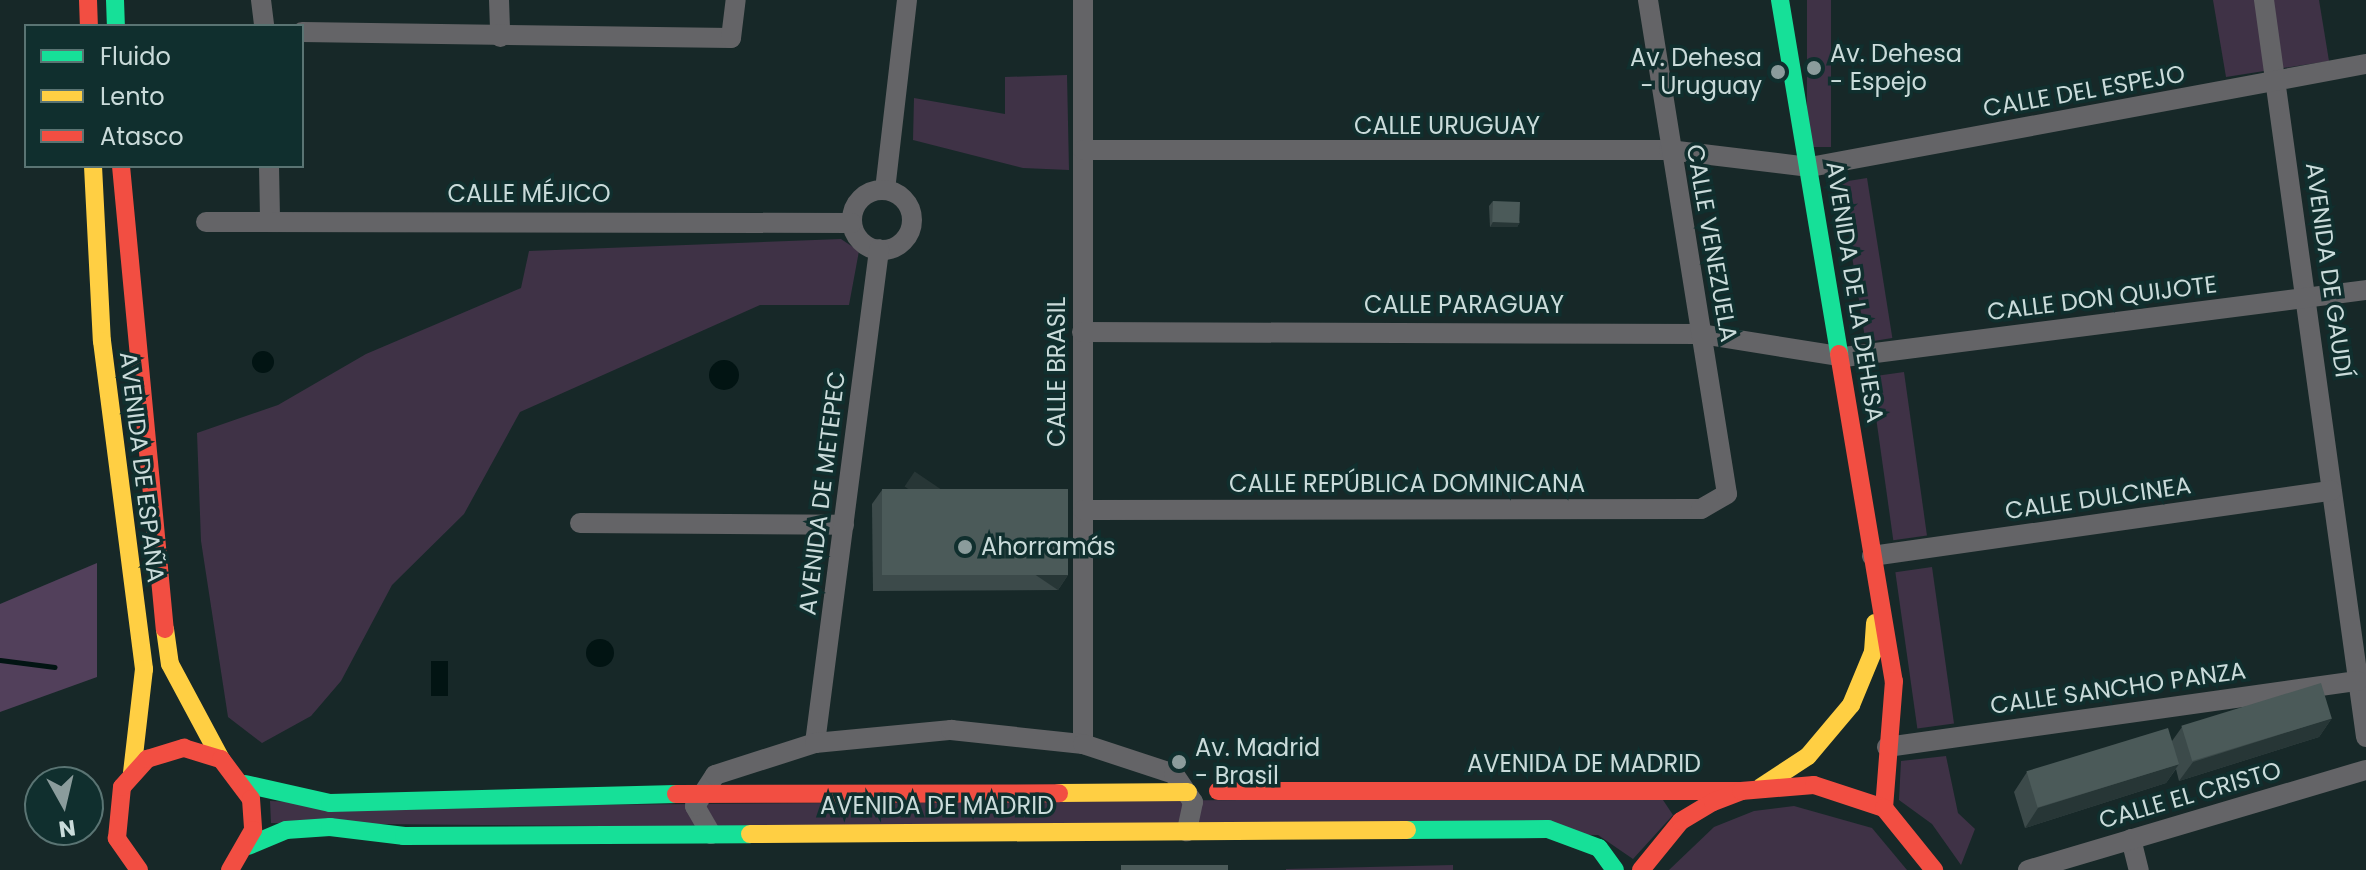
<!DOCTYPE html>
<html>
<head>
<meta charset="utf-8">
<style>
  body { margin:0 }
  #map { position:relative; width:2366px; height:870px; overflow:hidden; background:#172828; font-family:Poppins,sans-serif }
  div>[style] { position:absolute }
  [style*='--x'] { left:calc(var(--x)*1px); top:calc(var(--y)*1px); width:calc(var(--w)*1px); rotate:calc(var(--a)*1deg) }
  .green>* { inset:0; background:#3f3246; transform-origin:0 0 }
  .forest>* { inset:0; background:#52405b }
  .water>* { inset:0; background:#021413; transform-origin:0 0 }
  .round { border-radius:50% }
  .stream>* { height:5px; margin:-2.5px; padding:0 2.5px; transform-origin:2.5px; border-radius:2.5px; background:#021413 }
  .street>* { height:20px; margin:-10px; padding:0 10px; transform-origin:10px; border-radius:10px; background:#646467 }
  .street>.ring { margin:-10px; padding:0; box-sizing:content-box; background:none; border:20px solid #646467; border-radius:50% }
  .fast>* { height:18px; margin:-9px; padding:0 9px; transform-origin:9px; border-radius:9px; background:#16e098 }
  .slow>* { height:18px; margin:-9px; padding:0 9px; transform-origin:9px; border-radius:9px; background:#ffcf43 }
  .jam>* { height:18px; margin:-9px; padding:0 9px; transform-origin:9px; border-radius:9px; background:#f24e42 }
  .wall>* { inset:0; background:#3c4a4a }
  .shaded-wall>* { inset:0; background:#273636; transform-origin:0 0 }
  .building>* { inset:0; background:#4b5a59; transform-origin:0 0 }
  .dots>* { width:22px; height:22px; translate:-50% -50%; box-sizing:border-box; border:4px solid #102f2e; border-radius:50% }
  span { translate:-50% -50%; white-space:nowrap; text-align:center; line-height:1.15; -webkit-text-stroke:7px #102f2e; paint-order:stroke }
  .poi-label { font-size:24px; color:#cadbda }
  .left { translate:0 -50%; text-align:left }
  .right { translate:-100% -50%; text-align:right }
  .street-label { font-size:24px; color:#cadbda }
  .legend { position:absolute; left:24px; top:24px; width:280px; height:144px; box-sizing:border-box; background:#102f2e; border:2px solid #5a7473; margin:0; padding:10px 14px; list-style:none; font-size:24px; color:#cadbda }
  .legend li { display:flex; align-items:center; gap:16px; height:40px }
  .legend b { width:40px; border:2px solid #5a7473 }
  .north { position:absolute; left:24px; top:766px; width:80px; height:80px; box-sizing:border-box; background:#102f2e; border:2px solid #5a7473; border-radius:50%; rotate:172deg; font-size:22px; font-weight:700; line-height:32px; text-align:center; color:#cadbda }
  .north::after { content:''; display:block; margin:auto; width:28px; height:36px; background:#8b9c9c; clip-path:polygon(50% 0,100% 100%,50% 72%,0 100%) }
</style>
</head>
<body>
<div id="map">
  <div class="green">
    <div style="left:1807px;top:0;width:24px;height:147px"></div>
    <div style="clip-path:polygon(2213px 0,2319px 0,2329px 61px,2226px 77px)"></div>
    <div style="clip-path:polygon(1067px 75px,1069px 170px,1023px 168px,913px 140px,914px 98px,1005px 114px,1005px 77px)"></div>
    <div style="left:1867px;top:178px;width:162px;height:27px;rotate:81deg"></div>
    <div style="clip-path:polygon(841px 239px,859px 251px,849px 305px,760px 305px,520px 412px,464px 514px,392px 585px,341px 681px,311px 716px,262px 743px,228px 717px,201px 541px,197px 433px,278px 405px,366px 354px,521px 288px,529px 251px)"></div>
    <div style="left:1904px;top:372px;width:165px;height:34px;rotate:82deg"></div>
    <div style="left:1932px;top:567px;width:158px;height:37px;rotate:82deg"></div>
    <div style="clip-path:polygon(1946px 756px,1958px 813px,1975px 829px,1961px 865px,1932px 824px,1899px 800px,1901px 761px)"></div>
    <div style="clip-path:polygon(1661px 797px,1673px 815px,1633px 859px,1598px 835px,271px 823px,270px 801px,425px 806px)"></div>
    <div style="clip-path:polygon(1794px 806px,1872px 828px,1907px 870px,1669px 870px,1714px 827px,1754px 811px)"></div>
    <div style="clip-path:polygon(1453px 865px,1453px 870px,1286px 870px,1286px 869px)"></div>
  </div>
  <div class="forest">
    <div style="clip-path:polygon(97px 563px,97px 677px,0 712px,0 604px)"></div>
  </div>
  <div class="water">
    <div class="round" style="left:252px;top:351px;width:22px;height:22px"></div>
    <div class="round" style="left:709px;top:360px;width:30px;height:30px"></div>
    <div class="round" style="left:586px;top:639px;width:28px;height:28px"></div>
    <div style="left:431px;top:661px;width:17px;height:35px"></div>
  </div>
  <div class="stream">
    <div style="--x:0;--y:660;--w:55;--a:7.3"></div>
  </div>
  <div class="street">
    <div style="--x:261;--y:0;--w:26;--a:83"></div>
    <div style="--x:499;--y:0;--w:37;--a:88"></div>
    <div style="--x:1083;--y:0;--w:744;--a:90"></div>
    <div style="--x:2264;--y:0;--w:744;--a:82.12"></div>
    <div style="--x:302;--y:32;--w:429;--a:0.8"></div>
    <div style="--x:731;--y:38;--w:38;--a:-83"></div>
    <div style="--x:1083;--y:150;--w:586;--a:0"></div>
    <div style="--x:1669;--y:150;--w:142;--a:6.9"></div>
    <div style="--x:1810;--y:167;--w:565;--a:-10.5"></div>
    <div style="--x:269;--y:166;--w:53;--a:88.9"></div>
    <div style="--x:885;--y:190;--w:191;--a:-83.4"></div>
    <div class="ring" style="left:852px;top:190px;width:40px;height:40px"></div>
    <div style="--x:206;--y:222;--w:646;--a:0.09"></div>
    <div style="--x:1082;--y:332;--w:619;--a:0.19"></div>
    <div style="--x:1701;--y:334;--w:145;--a:9.1"></div>
    <div style="--x:1844;--y:357;--w:526;--a:-7.31"></div>
    <div style="--x:1083;--y:510;--w:618;--a:-0.09"></div>
    <div style="--x:1701;--y:509;--w:30;--a:-30"></div>
    <div style="--x:1727;--y:494;--w:500;--a:-99.09"></div>
    <div style="--x:580;--y:523;--w:264;--a:0.4"></div>
    <div style="--x:1872;--y:556;--w:464;--a:-8.1"></div>
    <div style="--x:815;--y:743;--w:498;--a:-82.6"></div>
    <div style="--x:1887;--y:747;--w:475;--a:-8"></div>
    <div style="--x:711;--y:834;--w:32;--a:-120"></div>
    <div style="--x:695;--y:806;--w:37;--a:-57"></div>
    <div style="--x:715;--y:775;--w:105;--a:-17.7"></div>
    <div style="--x:815;--y:743;--w:137;--a:-5.5"></div>
    <div style="--x:951;--y:730;--w:133;--a:6.1"></div>
    <div style="--x:1083;--y:744;--w:96;--a:18.2"></div>
    <div style="--x:1174;--y:774;--w:34;--a:56"></div>
    <div style="--x:1193;--y:802;--w:30;--a:102"></div>
    <div style="--x:2131;--y:839;--w:32;--a:76"></div>
    <div style="--x:2028;--y:870;--w:352;--a:-16.5"></div>
  </div>
  <div class="fast">
    <div style="--x:115;--y:0;--w:26;--a:88"></div>
    <div style="--x:1780;--y:0;--w:359;--a:80.5"></div>
    <div style="--x:245;--y:784;--w:87;--a:12.6"></div>
    <div style="--x:330;--y:803;--w:346;--a:-1.5"></div>
    <div style="--x:1407;--y:830;--w:141;--a:-0.4"></div>
    <div style="--x:1548;--y:829;--w:54;--a:20.4"></div>
    <div style="--x:1599;--y:848;--w:27;--a:54"></div>
    <div style="--x:248;--y:846;--w:41;--a:-22.8"></div>
    <div style="--x:286;--y:830;--w:44;--a:-3.9"></div>
    <div style="--x:330;--y:827;--w:75;--a:6.9"></div>
    <div style="--x:404;--y:836;--w:346;--a:-0.3"></div>
  </div>
  <div class="slow">
    <div style="--x:93;--y:166;--w:175;--a:87.1"></div>
    <div style="--x:102;--y:341;--w:331;--a:82.7"></div>
    <div style="--x:144;--y:669;--w:104;--a:96.6"></div>
    <div style="--x:165;--y:629;--w:35;--a:82"></div>
    <div style="--x:170;--y:664;--w:108;--a:61.8"></div>
    <div style="--x:1761;--y:787;--w:56;--a:-33.4"></div>
    <div style="--x:1808;--y:756;--w:67;--a:-49.9"></div>
    <div style="--x:1851;--y:705;--w:57;--a:-67.5"></div>
    <div style="--x:1873;--y:652;--w:29;--a:-86"></div>
    <div style="--x:1059;--y:793;--w:129;--a:-0.4"></div>
    <div style="--x:750;--y:834;--w:657;--a:-0.35"></div>
  </div>
  <div class="jam">
    <div style="--x:88;--y:0;--w:26;--a:88"></div>
    <div style="--x:121;--y:166;--w:465;--a:84.6"></div>
    <div style="--x:1839;--y:354;--w:332;--a:80.5"></div>
    <div style="--x:1894;--y:681;--w:127;--a:94.5"></div>
    <div style="--x:1218;--y:791;--w:523;--a:0"></div>
    <div style="--x:676;--y:794;--w:383;--a:-0.1"></div>
    <div style="--x:139;--y:870;--w:39;--a:-125"></div>
    <div style="--x:117;--y:838;--w:51;--a:-84.4"></div>
    <div style="--x:122;--y:787;--w:38;--a:-48"></div>
    <div style="--x:147;--y:759;--w:39;--a:-17"></div>
    <div style="--x:184;--y:748;--w:39;--a:17"></div>
    <div style="--x:221;--y:759;--w:50;--a:53.1"></div>
    <div style="--x:251;--y:799;--w:31;--a:86"></div>
    <div style="--x:253;--y:830;--w:46;--a:119.9"></div>
    <div style="--x:1641;--y:870;--w:63;--a:-50.8"></div>
    <div style="--x:1681;--y:821;--w:37;--a:-31"></div>
    <div style="--x:1713;--y:802;--w:30;--a:-21"></div>
    <div style="--x:1741;--y:791;--w:73;--a:-4.7"></div>
    <div style="--x:1814;--y:785;--w:74;--a:18.2"></div>
    <div style="--x:1884;--y:808;--w:80;--a:51.1"></div>
  </div>
  <div class="wall">
    <div style="clip-path:polygon(1493px 201px,1520px 222px,1517px 227px,1490px 227px,1489px 206px)"></div>
    <div style="clip-path:polygon(882px 490px,1068px 575px,1058px 590px,873px 591px,872px 504px)"></div>
    <div style="clip-path:polygon(2332px 718px,2319px 737px,2179px 781px,2176px 769px,2166px 783px,2025px 828px,2014px 792px,2027px 772px,2172px 741px,2182px 727px)"></div>
  </div>
  <div class="shaded-wall">
    <div style="clip-path:polygon(1493px 222px,1520px 222px,1517px 227px,1490px 227px)"></div>
    <div style="left:1068px;top:575px;width:18px;height:185px;rotate:124deg"></div>
    <div style="clip-path:polygon(2332px 718px,2319px 737px,2179px 781px,2193px 762px)"></div>
    <div style="clip-path:polygon(2179px 764px,2166px 783px,2025px 828px,2038px 808px)"></div>
  </div>
  <div class="building">
    <div style="left:1493px;top:201px;width:27px;height:21px;rotate:2deg"></div>
    <div style="left:1068px;top:489px;width:86px;height:186px;rotate:90deg"></div>
    <div style="left:2321px;top:683px;width:37px;height:146px;rotate:73deg"></div>
    <div style="left:2168px;top:728px;width:38px;height:148px;rotate:73deg"></div>
    <div style="left:1121px;top:865px;width:107px;height:5px"></div>
  </div>
  <div class="dots">
    <div style="left:1814px;top:68px;background:#8b9c9c"></div>
    <div style="left:1778px;top:72px;background:#8b9c9c"></div>
    <div style="left:965px;top:547px;background:#8b9c9c"></div>
    <div style="left:1179px;top:762px;background:#8b9c9c"></div>
  </div>
  <div class="poi-label">
    <span class="left" style="left:1830px;top:68px">Av. Dehesa<br>- Espejo</span>
    <span class="right" style="left:1762px;top:72px">Av. Dehesa<br>- Uruguay</span>
    <span class="left" style="left:981px;top:547px">Ahorramás</span>
    <span class="left" style="left:1195px;top:762px">Av. Madrid<br>- Brasil</span>
  </div>
  <div class="street-label">
    <span style="left:2084px;top:91px;rotate:-10deg">CALLE DEL ESPEJO</span>
    <span style="left:1447px;top:126px">CALLE URUGUAY</span>
    <span style="left:529px;top:194px">CALLE MÉJICO</span>
    <span style="left:1712px;top:243px;rotate:80deg">CALLE VENEZUELA</span>
    <span style="left:2329px;top:270px;rotate:82deg">AVENIDA DE GAUDÍ</span>
    <span style="left:1855px;top:292px;rotate:81deg">AVENIDA DE LA DEHESA</span>
    <span style="left:2102px;top:298px;rotate:-7deg">CALLE DON QUIJOTE</span>
    <span style="left:1464px;top:305px">CALLE PARAGUAY</span>
    <span style="left:1057px;top:372px;rotate:-90deg">CALLE BRASIL</span>
    <span style="left:142px;top:467px;rotate:83deg">AVENIDA DE ESPAÑA</span>
    <span style="left:1407px;top:484px">CALLE REPÚBLICA DOMINICANA</span>
    <span style="left:822px;top:493px;rotate:-83deg">AVENIDA DE METEPEC</span>
    <span style="left:2098px;top:498px;rotate:-8deg">CALLE DULCINEA</span>
    <span style="left:2118px;top:688px;rotate:-8deg">CALLE SANCHO PANZA</span>
    <span style="left:1584px;top:764px">AVENIDA DE MADRID</span>
    <span style="left:2190px;top:795px;rotate:-16deg">CALLE EL CRISTO</span>
    <span style="left:937px;top:806px">AVENIDA DE MADRID</span>
  </div>
  <ul class="legend">
  <li><b style="height:10px;background:#16e098"></b>Fluido</li>
  <li><b style="height:10px;background:#ffcf43"></b>Lento</li>
  <li><b style="height:10px;background:#f24e42"></b>Atasco</li>
  </ul>
  <div class="north">N</div>
</div>
</body>
</html>
